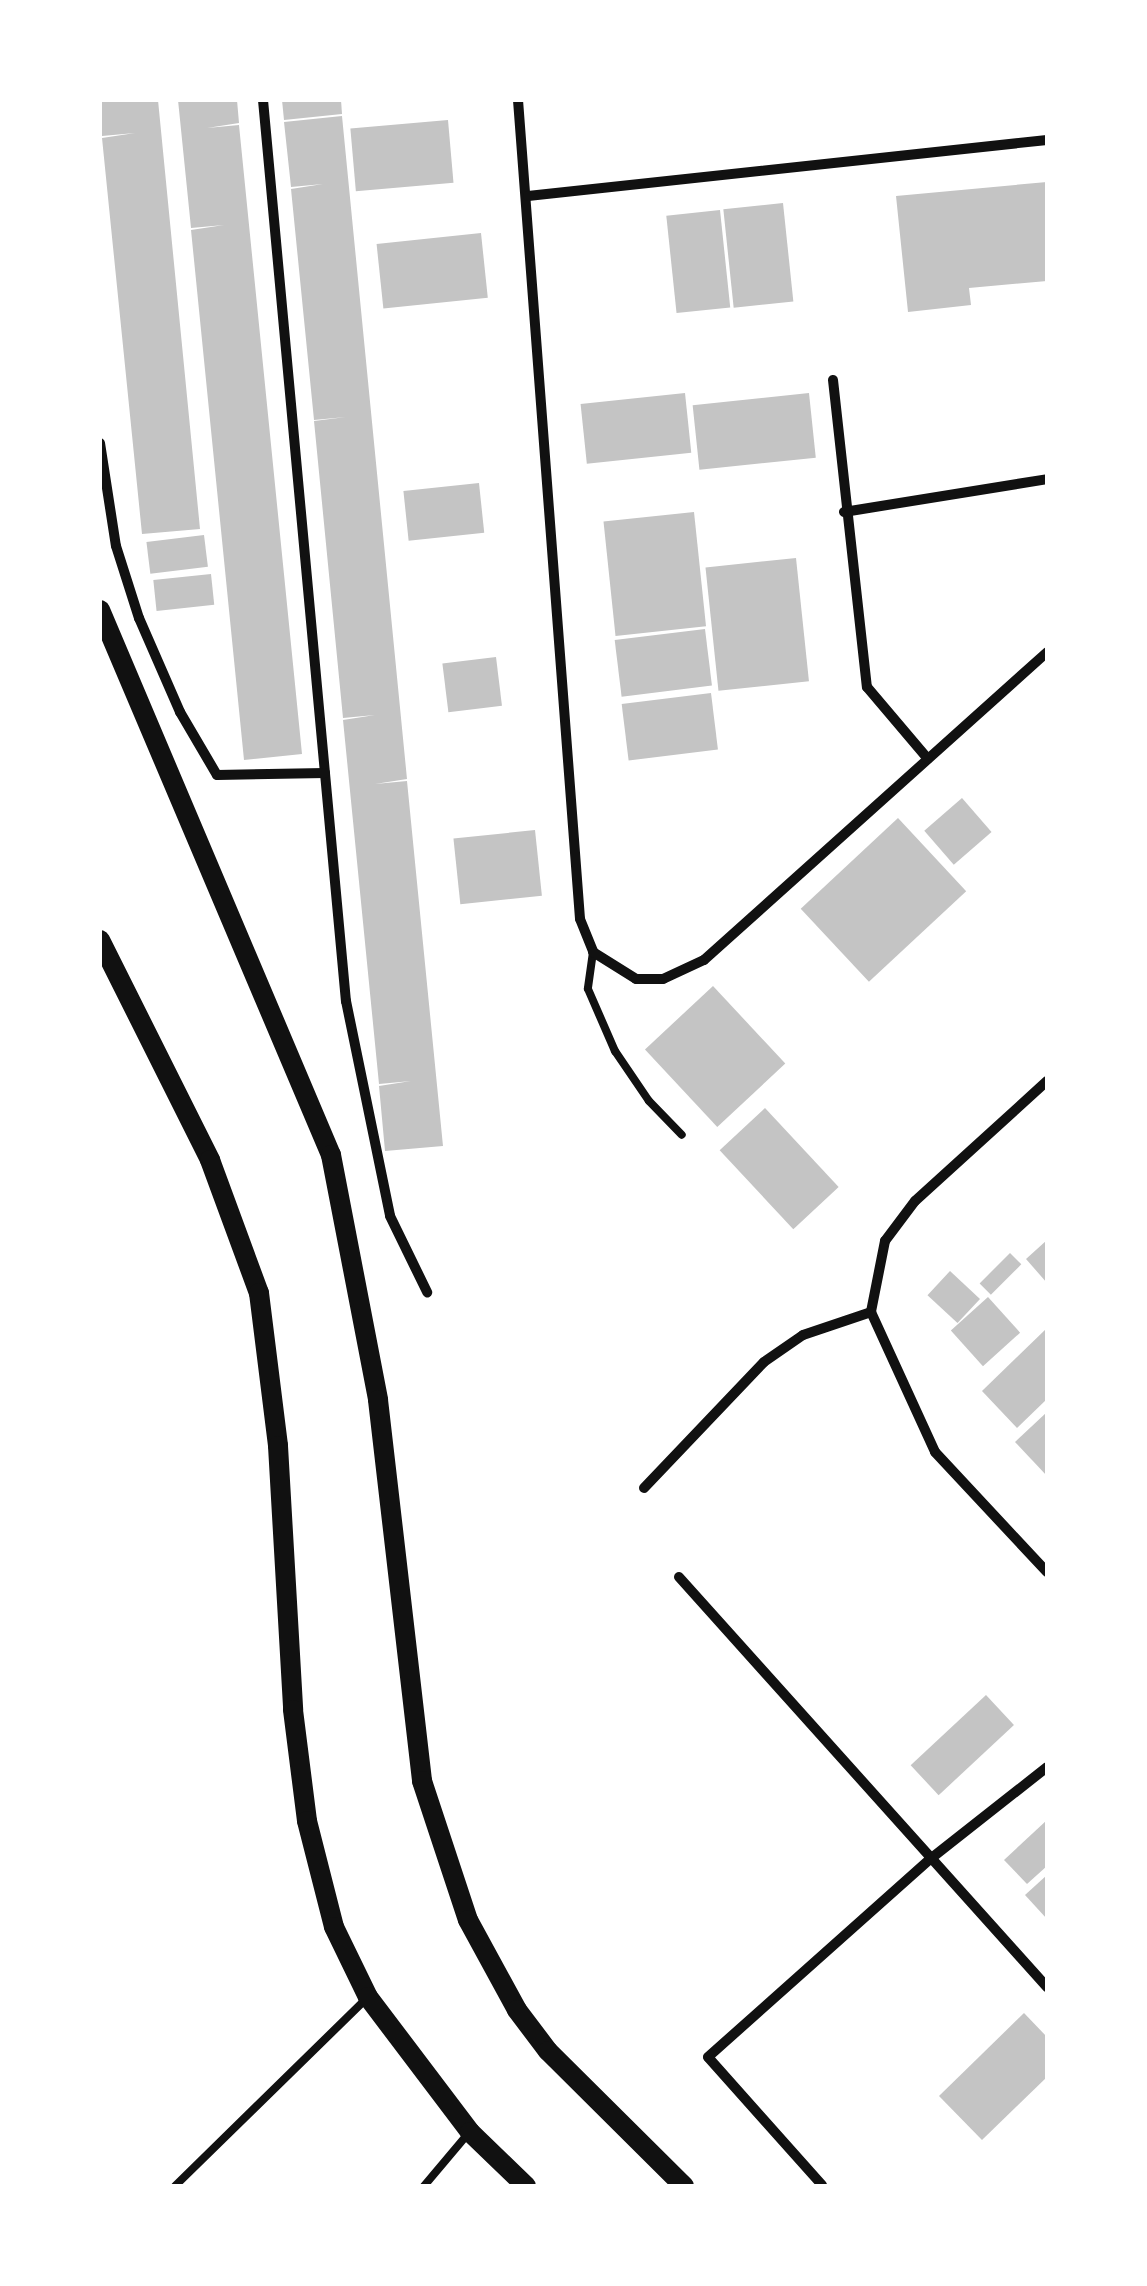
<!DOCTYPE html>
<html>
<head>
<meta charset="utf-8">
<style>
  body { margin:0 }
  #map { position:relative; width:1147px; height:2286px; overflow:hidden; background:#fff; font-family:"Roboto Condensed",sans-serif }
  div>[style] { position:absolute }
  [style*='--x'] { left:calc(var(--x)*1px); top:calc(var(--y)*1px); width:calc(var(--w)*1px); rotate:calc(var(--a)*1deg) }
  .building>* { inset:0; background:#c4c4c4; transform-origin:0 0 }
  .service>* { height:8px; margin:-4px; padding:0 4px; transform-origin:4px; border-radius:4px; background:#111 }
  .minor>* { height:10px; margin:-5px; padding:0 5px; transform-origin:5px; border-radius:5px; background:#111 }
  .secondary>* { height:20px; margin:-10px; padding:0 10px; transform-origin:10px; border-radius:10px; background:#111 }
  span { translate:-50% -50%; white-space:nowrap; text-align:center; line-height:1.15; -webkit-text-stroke:10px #fff; paint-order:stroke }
  .frame { position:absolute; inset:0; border:102px solid #fff; pointer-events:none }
</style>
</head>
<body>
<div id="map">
  <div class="building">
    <div style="clip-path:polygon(100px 100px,158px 100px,200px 529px,142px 534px,102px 138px,135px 133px,102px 136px)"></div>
    <div style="clip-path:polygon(178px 100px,237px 100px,239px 123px,207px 128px,239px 125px,302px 754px,244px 760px,191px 230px,224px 225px,191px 228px)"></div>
    <div style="clip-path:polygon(282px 100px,341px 100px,342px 114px,284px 120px)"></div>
    <div style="clip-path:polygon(342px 116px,407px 779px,375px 784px,407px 781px,443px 1146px,385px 1151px,379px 1086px,411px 1081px,379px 1084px,343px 720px,375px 715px,343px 718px,314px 421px,346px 417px,314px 420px,291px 189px,323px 184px,291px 187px,284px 122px)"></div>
    <div style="left:448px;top:120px;width:63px;height:98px;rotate:85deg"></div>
    <div style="clip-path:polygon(1047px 182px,1047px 281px,969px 288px,971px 305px,908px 312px,896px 196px)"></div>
    <div style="left:783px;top:203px;width:99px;height:60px;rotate:84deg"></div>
    <div style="left:720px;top:210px;width:98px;height:54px;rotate:84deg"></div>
    <div style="left:481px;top:233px;width:65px;height:105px;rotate:84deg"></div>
    <div style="left:685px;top:393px;width:60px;height:105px;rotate:84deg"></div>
    <div style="left:809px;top:393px;width:65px;height:117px;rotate:84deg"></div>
    <div style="left:479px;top:483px;width:50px;height:76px;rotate:84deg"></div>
    <div style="left:694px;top:512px;width:115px;height:91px;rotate:84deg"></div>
    <div style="left:204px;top:535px;width:32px;height:58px;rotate:83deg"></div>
    <div style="left:796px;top:558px;width:124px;height:91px;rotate:84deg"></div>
    <div style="left:211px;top:574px;width:31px;height:58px;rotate:84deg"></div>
    <div style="left:705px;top:629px;width:57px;height:91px;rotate:83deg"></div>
    <div style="left:496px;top:657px;width:49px;height:54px;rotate:83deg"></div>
    <div style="left:711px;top:693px;width:57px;height:90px;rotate:83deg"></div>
    <div style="left:962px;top:798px;width:45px;height:50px;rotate:49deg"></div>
    <div style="left:898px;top:818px;width:100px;height:133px;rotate:47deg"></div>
    <div style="left:535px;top:830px;width:66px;height:82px;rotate:84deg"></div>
    <div style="left:713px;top:986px;width:106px;height:93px;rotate:47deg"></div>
    <div style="left:765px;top:1108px;width:108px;height:62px;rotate:47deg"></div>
    <div style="clip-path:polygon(1047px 1240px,1047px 1283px,1026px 1259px)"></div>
    <div style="left:1010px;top:1253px;width:16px;height:43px;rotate:45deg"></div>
    <div style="left:950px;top:1271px;width:41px;height:33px;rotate:43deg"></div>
    <div style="left:988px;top:1297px;width:48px;height:50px;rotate:48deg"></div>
    <div style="clip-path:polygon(1047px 1328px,1047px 1399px,1017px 1428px,982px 1391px)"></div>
    <div style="clip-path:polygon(1047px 1412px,1047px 1476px,1015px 1442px)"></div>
    <div style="left:986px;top:1695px;width:41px;height:103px;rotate:47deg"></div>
    <div style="clip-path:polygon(1047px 1820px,1047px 1866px,1027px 1884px,1004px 1860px)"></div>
    <div style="clip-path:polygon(1047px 1875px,1047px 1919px,1025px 1895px)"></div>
    <div style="clip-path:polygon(1024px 2013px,1047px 2037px,1047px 2077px,982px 2140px,939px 2096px)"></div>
  </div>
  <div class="service">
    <div style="--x:593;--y:952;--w:37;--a:98"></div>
    <div style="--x:588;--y:989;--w:68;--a:66.5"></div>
    <div style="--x:615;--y:1051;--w:60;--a:55.8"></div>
    <div style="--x:649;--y:1101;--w:47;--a:45.9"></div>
    <div style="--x:175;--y:2186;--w:266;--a:-44.4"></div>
    <div style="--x:424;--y:2186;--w:67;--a:-49.9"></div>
  </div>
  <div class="minor">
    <div style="--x:263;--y:100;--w:905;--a:84.74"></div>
    <div style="--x:346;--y:1001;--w:219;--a:78.4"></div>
    <div style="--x:390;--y:1216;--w:85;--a:64"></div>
    <div style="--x:518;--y:100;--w:821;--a:85.67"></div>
    <div style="--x:580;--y:919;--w:35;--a:68"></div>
    <div style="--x:593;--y:952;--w:51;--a:32.1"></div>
    <div style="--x:636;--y:979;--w:27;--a:0"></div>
    <div style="--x:663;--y:979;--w:45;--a:-24.9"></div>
    <div style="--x:704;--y:960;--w:461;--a:-41.9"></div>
    <div style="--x:528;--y:196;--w:522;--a:-6.16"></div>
    <div style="--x:833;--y:380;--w:309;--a:83.7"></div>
    <div style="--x:867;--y:687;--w:94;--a:49.7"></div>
    <div style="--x:100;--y:443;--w:104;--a:81.2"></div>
    <div style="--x:116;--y:546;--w:76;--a:72.3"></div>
    <div style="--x:139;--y:618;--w:103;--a:66.4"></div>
    <div style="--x:180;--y:712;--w:73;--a:59.6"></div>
    <div style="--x:217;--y:775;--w:108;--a:-1.1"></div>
    <div style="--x:844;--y:512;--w:206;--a:-9.2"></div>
    <div style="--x:1047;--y:1081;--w:178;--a:137.7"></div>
    <div style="--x:915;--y:1201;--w:50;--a:126.9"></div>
    <div style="--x:885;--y:1241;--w:72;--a:101.2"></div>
    <div style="--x:871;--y:1312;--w:154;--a:65.4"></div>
    <div style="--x:935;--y:1452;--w:164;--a:47"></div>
    <div style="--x:644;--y:1488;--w:174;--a:-46.4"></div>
    <div style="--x:764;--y:1362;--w:47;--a:-34.7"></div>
    <div style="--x:803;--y:1335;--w:72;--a:-18.7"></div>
    <div style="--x:679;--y:1577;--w:551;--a:48.09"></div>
    <div style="--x:822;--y:2185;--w:171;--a:-131.7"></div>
    <div style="--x:708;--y:2057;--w:296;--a:-41.7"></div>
    <div style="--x:929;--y:1860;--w:150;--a:-38.2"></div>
  </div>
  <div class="secondary">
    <div style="--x:100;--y:610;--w:592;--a:67.03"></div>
    <div style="--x:331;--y:1155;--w:249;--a:79.1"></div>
    <div style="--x:378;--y:1400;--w:384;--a:83.4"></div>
    <div style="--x:422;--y:1781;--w:146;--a:71.7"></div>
    <div style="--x:468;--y:1920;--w:102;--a:61.4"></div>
    <div style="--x:517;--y:2010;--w:51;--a:52.9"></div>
    <div style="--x:548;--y:2051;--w:192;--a:44.8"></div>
    <div style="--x:100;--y:940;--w:246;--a:63.4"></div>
    <div style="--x:210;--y:1160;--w:142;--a:69.8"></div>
    <div style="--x:259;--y:1293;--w:154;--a:82.9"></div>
    <div style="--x:278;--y:1446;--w:264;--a:86.7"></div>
    <div style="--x:293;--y:1710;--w:112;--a:82.8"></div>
    <div style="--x:307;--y:1821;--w:109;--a:75.7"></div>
    <div style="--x:334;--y:1927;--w:78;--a:64.1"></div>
    <div style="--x:368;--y:1997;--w:169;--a:52.9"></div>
    <div style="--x:470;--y:2132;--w:78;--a:44"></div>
  </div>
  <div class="frame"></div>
</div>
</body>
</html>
